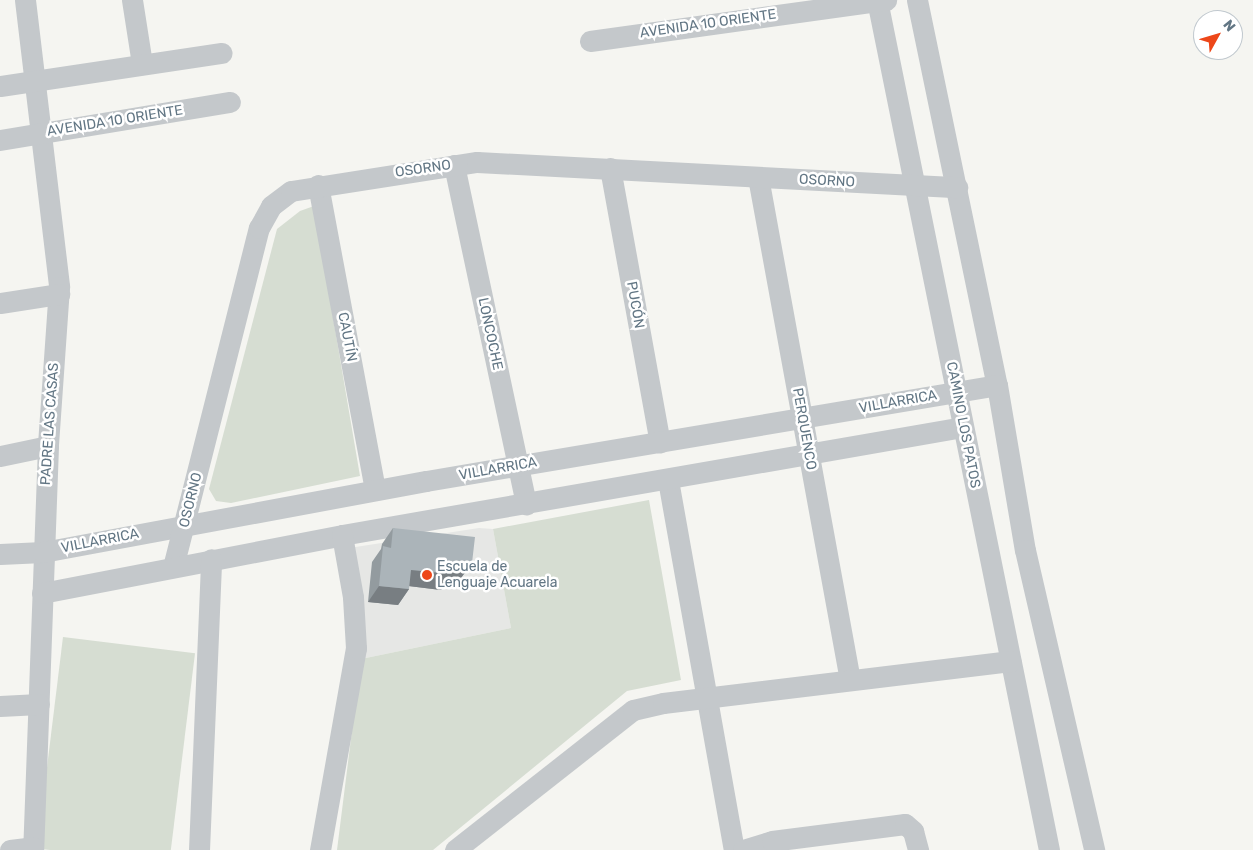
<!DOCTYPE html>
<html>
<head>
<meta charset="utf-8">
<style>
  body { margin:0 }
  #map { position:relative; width:1253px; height:850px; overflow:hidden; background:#f5f5f1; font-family:Rubik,sans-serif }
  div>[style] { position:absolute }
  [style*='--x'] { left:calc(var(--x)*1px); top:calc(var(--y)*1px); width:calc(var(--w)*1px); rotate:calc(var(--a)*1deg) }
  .built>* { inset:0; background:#e6e7e5 }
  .green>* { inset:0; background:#d6ddd2; transform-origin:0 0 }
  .minor>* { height:21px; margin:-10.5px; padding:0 10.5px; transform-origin:10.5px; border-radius:10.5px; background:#c4c8cb }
  .wall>* { inset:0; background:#939b9f }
  .shaded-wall>* { inset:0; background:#787e82 }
  .building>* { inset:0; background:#abb4b9 }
  .dots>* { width:14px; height:14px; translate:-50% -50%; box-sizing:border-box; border:2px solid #fff; border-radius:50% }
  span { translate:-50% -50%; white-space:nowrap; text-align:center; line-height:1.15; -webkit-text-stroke:5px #fff; paint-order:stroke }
  .street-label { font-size:14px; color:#627684 }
  .poi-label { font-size:14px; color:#627684 }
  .left { translate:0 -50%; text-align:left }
  .north { position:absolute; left:1193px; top:10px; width:50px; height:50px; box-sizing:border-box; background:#fff; border:1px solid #c0c8ce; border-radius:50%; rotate:51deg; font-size:14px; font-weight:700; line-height:20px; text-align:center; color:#627684 }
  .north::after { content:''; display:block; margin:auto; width:18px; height:22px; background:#ed4719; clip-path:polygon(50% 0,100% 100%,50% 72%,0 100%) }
</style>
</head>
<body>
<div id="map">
  <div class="built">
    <div style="clip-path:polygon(479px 528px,493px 529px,511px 628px,361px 659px,349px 548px)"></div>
  </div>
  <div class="green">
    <div style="clip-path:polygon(314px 206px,360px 476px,231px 503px,216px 501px,209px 489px,277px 229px,300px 211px)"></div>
    <div style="clip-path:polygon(649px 500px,681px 680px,627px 691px,433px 850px,337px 850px,361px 659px,511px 628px,493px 529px)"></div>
    <div style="left:63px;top:637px;width:133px;height:213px;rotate:7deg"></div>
  </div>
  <div class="minor">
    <div style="--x:25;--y:0;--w:289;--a:83.2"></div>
    <div style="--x:59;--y:287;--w:159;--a:94"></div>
    <div style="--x:48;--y:446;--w:404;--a:92.1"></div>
    <div style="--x:132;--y:0;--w:65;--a:81.1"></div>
    <div style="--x:877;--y:0;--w:867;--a:78.56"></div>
    <div style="--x:917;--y:0;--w:393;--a:78.3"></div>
    <div style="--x:997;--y:385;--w:167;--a:80.4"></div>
    <div style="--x:1025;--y:550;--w:308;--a:77"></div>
    <div style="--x:590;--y:41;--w:299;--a:-7.9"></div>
    <div style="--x:0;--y:86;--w:224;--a:-8.5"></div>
    <div style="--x:0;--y:140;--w:233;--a:-9.4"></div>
    <div style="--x:454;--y:165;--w:347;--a:78"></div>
    <div style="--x:610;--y:168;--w:279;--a:79.7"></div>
    <div style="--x:758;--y:177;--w:511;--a:79.64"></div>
    <div style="--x:318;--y:185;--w:310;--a:79.4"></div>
    <div style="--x:0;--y:303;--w:60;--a:-8.7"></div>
    <div style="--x:0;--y:456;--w:49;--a:-11.8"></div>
    <div style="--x:668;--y:480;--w:376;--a:79.9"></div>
    <div style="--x:0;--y:554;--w:43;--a:-2.7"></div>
    <div style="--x:43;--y:552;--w:390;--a:-10.5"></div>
    <div style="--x:426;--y:481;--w:579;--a:-9.54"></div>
    <div style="--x:173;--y:567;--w:350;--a:-75.8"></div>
    <div style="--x:259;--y:228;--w:25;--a:-61"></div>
    <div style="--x:271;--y:206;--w:25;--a:-37"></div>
    <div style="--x:291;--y:191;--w:188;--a:-8.9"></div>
    <div style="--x:477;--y:162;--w:481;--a:3"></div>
    <div style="--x:42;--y:593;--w:306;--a:-10.9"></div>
    <div style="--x:342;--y:535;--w:630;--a:-9.87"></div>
    <div style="--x:0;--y:706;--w:39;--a:-3"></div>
    <div style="--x:10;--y:850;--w:23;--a:-7"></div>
    <div style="--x:199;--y:850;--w:291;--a:-87.6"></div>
    <div style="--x:320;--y:850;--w:205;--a:-79.9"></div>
    <div style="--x:356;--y:648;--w:51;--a:-93.4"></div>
    <div style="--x:353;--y:597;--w:63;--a:-100.1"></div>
    <div style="--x:455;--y:850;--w:226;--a:-38.2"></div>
    <div style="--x:633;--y:710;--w:31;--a:-13"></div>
    <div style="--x:663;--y:703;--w:350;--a:-6.9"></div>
    <div style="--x:743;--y:850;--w:30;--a:-17"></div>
    <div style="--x:772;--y:841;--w:134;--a:-7.3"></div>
    <div style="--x:905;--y:824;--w:11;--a:41"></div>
    <div style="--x:913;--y:831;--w:20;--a:75"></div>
  </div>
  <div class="wall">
    <div style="clip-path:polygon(393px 528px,472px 563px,461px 578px,449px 579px,441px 590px,409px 586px,409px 589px,398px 605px,368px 602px,372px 562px,381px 549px,382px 544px)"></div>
  </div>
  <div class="shaded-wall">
    <div style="clip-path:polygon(453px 563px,472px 563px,461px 578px,449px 579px,441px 590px,400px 585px,411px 570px)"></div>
    <div style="clip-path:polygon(379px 586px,409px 589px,398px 605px,368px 602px)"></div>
  </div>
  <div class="building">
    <div style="clip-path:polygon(393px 528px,475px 537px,472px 563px,453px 563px,452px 574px,411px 570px,409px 589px,379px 586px,383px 546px,391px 548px)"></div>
  </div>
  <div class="dots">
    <div style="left:427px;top:575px;background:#ed4719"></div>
  </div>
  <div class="street-label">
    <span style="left:708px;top:24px;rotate:-8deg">AVENIDA 10 ORIENTE</span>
    <span style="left:115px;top:121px;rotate:-9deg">AVENIDA 10 ORIENTE</span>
    <span style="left:423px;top:169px;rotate:-8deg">OSORNO</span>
    <span style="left:827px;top:181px;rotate:3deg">OSORNO</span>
    <span style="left:635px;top:305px;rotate:80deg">PUCÓN</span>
    <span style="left:490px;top:334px;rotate:78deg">LONCOCHE</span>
    <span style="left:347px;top:337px;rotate:79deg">CAUTÍN</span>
    <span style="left:898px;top:402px;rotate:-10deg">VILLARRICA</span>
    <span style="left:50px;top:424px;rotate:-86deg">PADRE LAS CASAS</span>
    <span style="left:963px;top:425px;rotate:79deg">CAMINO LOS PATOS</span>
    <span style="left:804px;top:429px;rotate:80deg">PERQUENCO</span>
    <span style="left:498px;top:469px;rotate:-10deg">VILLARRICA</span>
    <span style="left:191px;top:500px;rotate:-76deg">OSORNO</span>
    <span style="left:100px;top:541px;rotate:-11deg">VILLARRICA</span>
  </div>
  <div class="poi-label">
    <span class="left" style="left:437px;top:575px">Escuela de<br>Lenguaje Acuarela</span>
  </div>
  <div class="north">N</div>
</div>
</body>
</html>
